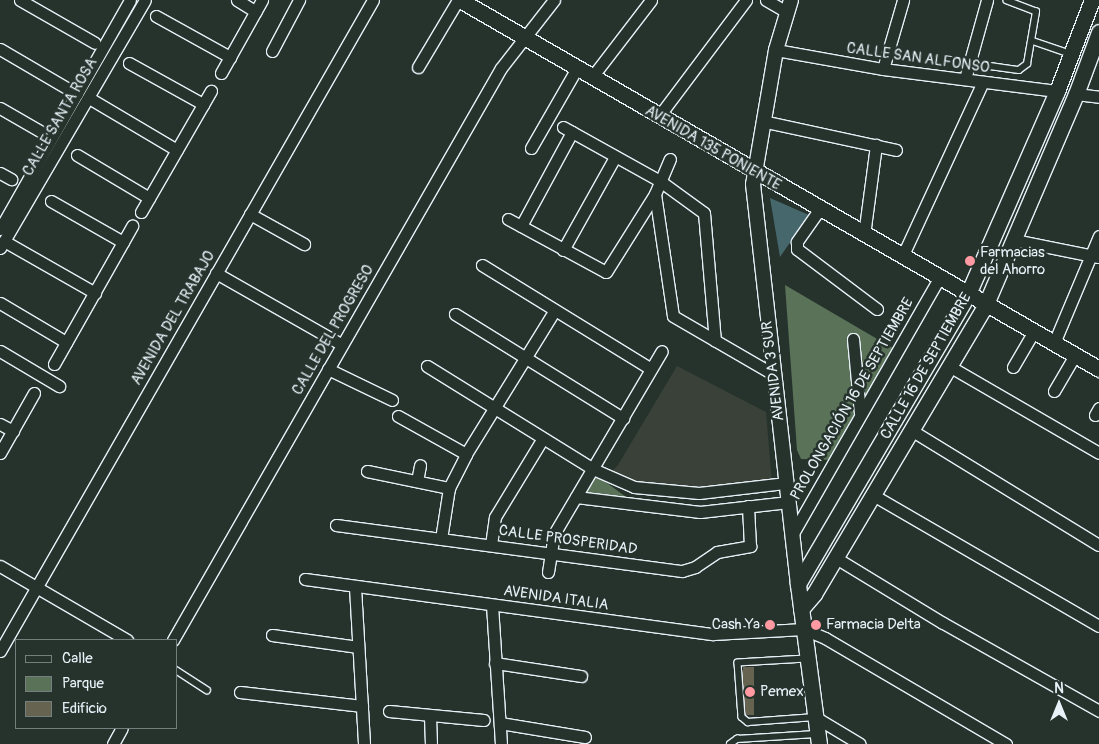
<!DOCTYPE html>
<html>
<head>
<meta charset="utf-8">
<style>
  body { margin:0 }
  #map { position:relative; width:1099px; height:744px; overflow:hidden; background:#26332d; font-family:Pangolin,sans-serif }
  div>[style] { position:absolute }
  [style*='--x'] { left:calc(var(--x)*1px); top:calc(var(--y)*1px); width:calc(var(--w)*1px); rotate:calc(var(--a)*1deg) }
  .built>* { inset:0; background:#394138 }
  .green>* { inset:0; background:#5a7358 }
  .water>* { inset:0; background:#46686c }
  .building>* { inset:0; background:#666350; transform-origin:0 0 }
  .roads { filter:drop-shadow(1px 0 #e8f1f8) drop-shadow(-1px 0 #e8f1f8) drop-shadow(0 1px #e8f1f8) drop-shadow(0 -1px #e8f1f8) }
  .service>* { height:5.5px; margin:-2.75px; padding:0 2.75px; transform-origin:2.75px; border-radius:2.75px; background:#26332d }
  .minor>* { height:11px; margin:-5.5px; padding:0 5.5px; transform-origin:5.5px; border-radius:5.5px; background:#26332d }
  .tertiary>* { height:14px; margin:-7px; padding:0 7px; transform-origin:7px; border-radius:7px; background:#26332d }
  .secondary>* { height:15px; margin:-7.5px; padding:0 7.5px; transform-origin:7.5px; border-radius:7.5px; background:#26332d }
  .dots>* { width:14px; height:14px; translate:-50% -50%; box-sizing:border-box; border:2px solid #26332d; border-radius:50% }
  span { translate:-50% -50%; white-space:nowrap; text-align:center; line-height:1.15; -webkit-text-stroke:5px #26332d; paint-order:stroke }
  .street-label { font-size:15px; color:#e8f1f8 }
  .poi-label { font-size:15px; color:#e8f1f8 }
  .left { translate:0 -50%; text-align:left }
  .right { translate:-100% -50%; text-align:right }
  .legend { position:absolute; left:15px; top:639px; width:162px; height:90px; box-sizing:border-box; background:#26332d; border:1px solid #747f7e; margin:0; padding:6px 9px; list-style:none; font-size:15px; color:#e8f1f8 }
  .legend li { display:flex; align-items:center; gap:10px; height:25px }
  .legend b { width:25px; border:1px solid #747f7e }
  .north { position:absolute; left:1034px; top:679px; width:50px; height:50px; -webkit-text-stroke:4px #26332d; paint-order:stroke; rotate:0deg; font-size:14px; font-weight:700; line-height:20px; text-align:center; color:#e8f1f8 }
  .north::after { content:''; display:block; margin:auto; width:18px; height:22px; background:#e8f1f8; clip-path:polygon(50% 0,100% 100%,50% 72%,0 100%) }
</style>
</head>
<body>
<div id="map">
  <div class="built">
    <div style="clip-path:polygon(677px 366px,766px 412px,772px 484px,662px 492px,608px 475px,618px 465px)"></div>
  </div>
  <div class="green">
    <div style="clip-path:polygon(785px 285px,896px 350px,834px 460px,801px 459px,797px 450px)"></div>
    <div style="clip-path:polygon(595px 474px,630px 500px,583px 491px)"></div>
  </div>
  <div class="water">
    <div style="clip-path:polygon(770px 198px,809px 215px,780px 257px)"></div>
  </div>
  <div class="building">
    <div style="left:743px;top:667px;width:11px;height:48px"></div>
  </div>
  <div class="roads">
    <div class="service">
      <div style="--x:1033;--y:41;--w:40;--a:18.9"></div>
      <div style="--x:990;--y:66;--w:29;--a:8"></div>
      <div style="--x:1019;--y:70;--w:10;--a:-37"></div>
      <div style="--x:1027;--y:64;--w:53;--a:-80.2"></div>
      <div style="--x:1036;--y:12;--w:31;--a:-159"></div>
      <div style="--x:806;--y:659;--w:68;--a:176.6"></div>
      <div style="--x:738;--y:663;--w:54;--a:85.8"></div>
      <div style="--x:742;--y:717;--w:8;--a:40"></div>
      <div style="--x:748;--y:722;--w:67;--a:-4.3"></div>
      <div style="--x:176;--y:670;--w:37;--a:33"></div>
      <div style="--x:730;--y:744;--w:9;--a:-36"></div>
      <div style="--x:737;--y:739;--w:79;--a:-3.6"></div>
    </div>
    <div class="minor">
      <div style="--x:20;--y:0;--w:86;--a:29.8"></div>
      <div style="--x:237;--y:0;--w:22;--a:32"></div>
      <div style="--x:766;--y:0;--w:24;--a:30"></div>
      <div style="--x:156;--y:16;--w:85;--a:29"></div>
      <div style="--x:0;--y:49;--w:89;--a:30.3"></div>
      <div style="--x:776;--y:50;--w:109;--a:10.1"></div>
      <div style="--x:883;--y:69;--w:175;--a:7.2"></div>
      <div style="--x:272;--y:51;--w:58;--a:-62.1"></div>
      <div style="--x:129;--y:63;--w:85;--a:29"></div>
      <div style="--x:418;--y:67;--w:78;--a:-59.2"></div>
      <div style="--x:883;--y:69;--w:72;--a:-73.8"></div>
      <div style="--x:221;--y:73;--w:84;--a:-60.7"></div>
      <div style="--x:592;--y:77;--w:97;--a:-52.5"></div>
      <div style="--x:965;--y:79;--w:82;--a:-74.4"></div>
      <div style="--x:1076;--y:94;--w:23;--a:7"></div>
      <div style="--x:89;--y:98;--w:102;--a:30.6"></div>
      <div style="--x:0;--y:108;--w:46;--a:29.9"></div>
      <div style="--x:659;--y:116;--w:145;--a:-53.1"></div>
      <div style="--x:762;--y:121;--w:137;--a:12.2"></div>
      <div style="--x:563;--y:127;--w:111;--a:29.1"></div>
      <div style="--x:660;--y:181;--w:54;--a:36"></div>
      <div style="--x:704;--y:213;--w:128;--a:85.1"></div>
      <div style="--x:531;--y:148;--w:92;--a:-60.1"></div>
      <div style="--x:77;--y:155;--w:84;--a:30.8"></div>
      <div style="--x:0;--y:173;--w:13;--a:29"></div>
      <div style="--x:655;--y:194;--w:123;--a:81.6"></div>
      <div style="--x:673;--y:316;--w:116;--a:30.1"></div>
      <div style="--x:51;--y:201;--w:83;--a:29.7"></div>
      <div style="--x:819;--y:210;--w:39;--a:125"></div>
      <div style="--x:797;--y:242;--w:7;--a:90"></div>
      <div style="--x:797;--y:249;--w:100;--a:36.9"></div>
      <div style="--x:141;--y:212;--w:140;--a:-60"></div>
      <div style="--x:250;--y:214;--w:62;--a:29.1"></div>
      <div style="--x:508;--y:219;--w:111;--a:28.4"></div>
      <div style="--x:606;--y:272;--w:92;--a:-57.9"></div>
      <div style="--x:655;--y:194;--w:38;--a:-67"></div>
      <div style="--x:521;--y:226;--w:107;--a:-61.5"></div>
      <div style="--x:0;--y:229;--w:263;--a:-60.4"></div>
      <div style="--x:864;--y:235;--w:91;--a:-82.4"></div>
      <div style="--x:1014;--y:240;--w:86;--a:11.4"></div>
      <div style="--x:4;--y:241;--w:105;--a:29.7"></div>
      <div style="--x:0;--y:248;--w:287;--a:-59.7"></div>
      <div style="--x:563;--y:250;--w:107;--a:-60.8"></div>
      <div style="--x:902;--y:257;--w:193;--a:-65.2"></div>
      <div style="--x:482;--y:265;--w:198;--a:31.6"></div>
      <div style="--x:216;--y:273;--w:145;--a:29.7"></div>
      <div style="--x:0;--y:303;--w:77;--a:30.6"></div>
      <div style="--x:455;--y:314;--w:198;--a:31.8"></div>
      <div style="--x:853;--y:339;--w:74;--a:84.6"></div>
      <div style="--x:1054;--y:343;--w:116;--a:-67.2"></div>
      <div style="--x:0;--y:351;--w:69;--a:30.7"></div>
      <div style="--x:54;--y:364;--w:159;--a:-60.5"></div>
      <div style="--x:427;--y:366;--w:195;--a:31.8"></div>
      <div style="--x:593;--y:469;--w:45;--a:23.7"></div>
      <div style="--x:634;--y:487;--w:65;--a:5.3"></div>
      <div style="--x:699;--y:493;--w:88;--a:-6.6"></div>
      <div style="--x:949;--y:366;--w:173;--a:30.1"></div>
      <div style="--x:1013;--y:367;--w:42;--a:-59.7"></div>
      <div style="--x:328;--y:369;--w:71;--a:25.8"></div>
      <div style="--x:1054;--y:391;--w:42;--a:-59.7"></div>
      <div style="--x:1095;--y:415;--w:8;--a:-60"></div>
      <div style="--x:398;--y:416;--w:78;--a:29.2"></div>
      <div style="--x:0;--y:424;--w:15;--a:28"></div>
      <div style="--x:911;--y:430;--w:220;--a:31.5"></div>
      <div style="--x:0;--y:453;--w:69;--a:-60.5"></div>
      <div style="--x:367;--y:471;--w:84;--a:11.7"></div>
      <div style="--x:417;--y:481;--w:16;--a:-79"></div>
      <div style="--x:873;--y:495;--w:261;--a:30.1"></div>
      <div style="--x:576;--y:497;--w:125;--a:6.9"></div>
      <div style="--x:700;--y:512;--w:89;--a:-6.5"></div>
      <div style="--x:336;--y:525;--w:349;--a:7.6"></div>
      <div style="--x:682;--y:571;--w:14;--a:-17"></div>
      <div style="--x:695;--y:567;--w:27;--a:-34"></div>
      <div style="--x:717;--y:552;--w:34;--a:-10"></div>
      <div style="--x:750;--y:546;--w:40;--a:-92.9"></div>
      <div style="--x:792;--y:535;--w:296;--a:-60.2"></div>
      <div style="--x:441;--y:539;--w:52;--a:-81.1"></div>
      <div style="--x:449;--y:488;--w:38;--a:-63"></div>
      <div style="--x:466;--y:454;--w:169;--a:-58.3"></div>
      <div style="--x:491;--y:545;--w:28;--a:-82"></div>
      <div style="--x:495;--y:517;--w:92;--a:-58.7"></div>
      <div style="--x:836;--y:558;--w:125;--a:31.3"></div>
      <div style="--x:943;--y:623;--w:179;--a:29.4"></div>
      <div style="--x:0;--y:566;--w:147;--a:30.2"></div>
      <div style="--x:548;--y:572;--w:38;--a:-81"></div>
      <div style="--x:554;--y:534;--w:212;--a:-59.5"></div>
      <div style="--x:305;--y:579;--w:412;--a:7.7"></div>
      <div style="--x:713;--y:634;--w:91;--a:-3.1"></div>
      <div style="--x:804;--y:629;--w:23;--a:23"></div>
      <div style="--x:825;--y:638;--w:210;--a:30.4"></div>
      <div style="--x:355;--y:587;--w:157;--a:86.7"></div>
      <div style="--x:492;--y:605;--w:139;--a:86.3"></div>
      <div style="--x:272;--y:635;--w:87;--a:7.9"></div>
      <div style="--x:173;--y:640;--w:659;--a:-60.17"></div>
      <div style="--x:501;--y:68;--w:86;--a:-52.1"></div>
      <div style="--x:0;--y:651;--w:750;--a:-60.19"></div>
      <div style="--x:495;--y:663;--w:87;--a:8.6"></div>
      <div style="--x:240;--y:692;--w:123;--a:6.5"></div>
      <div style="--x:389;--y:711;--w:95;--a:5.4"></div>
      <div style="--x:430;--y:716;--w:28;--a:88"></div>
      <div style="--x:815;--y:717;--w:52;--a:31"></div>
      <div style="--x:500;--y:723;--w:86;--a:9.4"></div>
      <div style="--x:113;--y:744;--w:18;--a:-61"></div>
    </div>
    <div class="tertiary">
      <div style="--x:791;--y:0;--w:52;--a:106.7"></div>
      <div style="--x:776;--y:50;--w:136;--a:99.7"></div>
      <div style="--x:753;--y:184;--w:403;--a:83.6"></div>
    </div>
    <div class="secondary">
      <div style="--x:460;--y:0;--w:738;--a:30"></div>
      <div style="--x:801;--y:609;--w:20;--a:-49"></div>
      <div style="--x:814;--y:594;--w:337;--a:-59.3"></div>
      <div style="--x:986;--y:304;--w:228;--a:-66.8"></div>
      <div style="--x:1076;--y:94;--w:66;--a:-69.6"></div>
      <div style="--x:819;--y:744;--w:161;--a:-97.5"></div>
      <div style="--x:798;--y:584;--w:336;--a:-59.6"></div>
      <div style="--x:968;--y:294;--w:222;--a:-66.3"></div>
      <div style="--x:1057;--y:91;--w:97;--a:-69"></div>
    </div>
  </div>
  <div class="dots">
    <div style="left:970px;top:261px;background:#ff9aa2"></div>
    <div style="left:770px;top:625px;background:#ff9aa2"></div>
    <div style="left:816px;top:625px;background:#ff9aa2"></div>
    <div style="left:750px;top:692px;background:#ff9aa2"></div>
  </div>
  <div class="street-label">
    <span style="left:918px;top:58px;rotate:8deg">CALLE SAN ALFONSO</span>
    <span style="left:60px;top:117px;rotate:-60deg">CALLE SANTA ROSA</span>
    <span style="left:713px;top:148px;rotate:30deg">AVENIDA 135 PONIENTE</span>
    <span style="left:173px;top:318px;rotate:-60deg">AVENIDA DEL TRABAJO</span>
    <span style="left:333px;top:330px;rotate:-60deg">CALLE DEL PROGRESO</span>
    <span style="left:926px;top:366px;rotate:-60deg">CALLE 16 DE SEPTIEMBRE</span>
    <span style="left:773px;top:371px;rotate:-97deg">AVENIDA 3 SUR</span>
    <span style="left:852px;top:399px;rotate:-60deg">PROLONGACIÓN 16 DE SEPTIEMBRE</span>
    <span style="left:568px;top:540px;rotate:8deg">CALLE PROSPERIDAD</span>
    <span style="left:556px;top:598px;rotate:8deg">AVENIDA ITALIA</span>
  </div>
  <div class="poi-label">
    <span class="left" style="left:980px;top:261px">Farmacias<br>del Ahorro</span>
    <span class="right" style="left:760px;top:625px">Cash Ya</span>
    <span class="left" style="left:826px;top:625px">Farmacia Delta</span>
    <span class="left" style="left:760px;top:692px">Pemex</span>
  </div>
  <ul class="legend">
  <li><b style="height:6px;background:#26332d"></b>Calle</li>
  <li><b style="height:14px;background:#5a7358"></b>Parque</li>
  <li><b style="height:14px;background:#666350"></b>Edificio</li>
  </ul>
  <div class="north">N</div>
</div>
</body>
</html>
